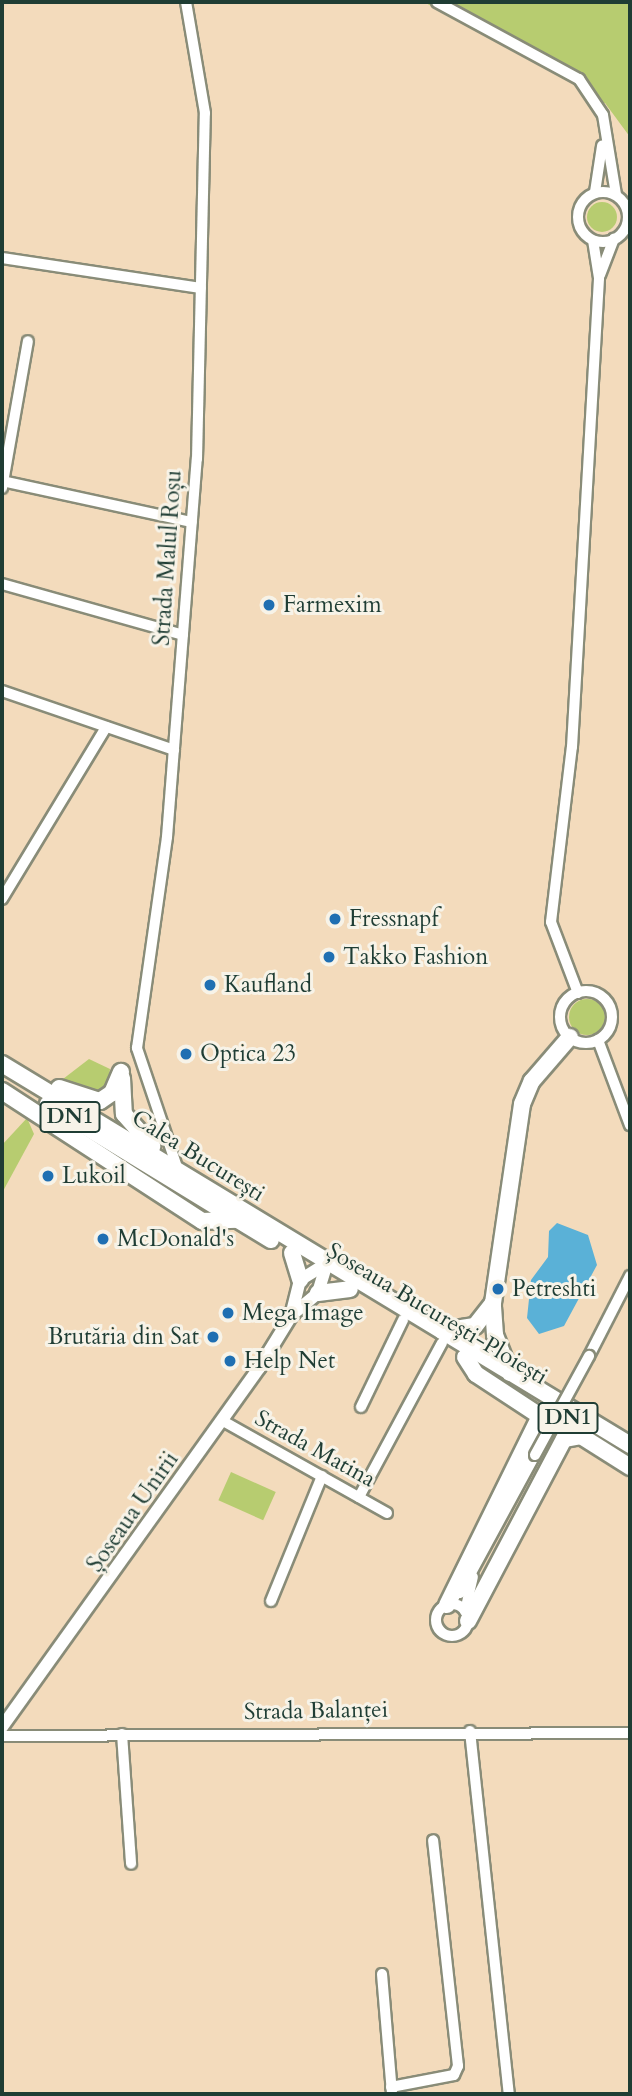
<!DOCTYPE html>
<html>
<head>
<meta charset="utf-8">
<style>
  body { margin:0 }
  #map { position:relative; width:632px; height:2096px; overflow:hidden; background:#f3dbbc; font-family:Cardo,serif }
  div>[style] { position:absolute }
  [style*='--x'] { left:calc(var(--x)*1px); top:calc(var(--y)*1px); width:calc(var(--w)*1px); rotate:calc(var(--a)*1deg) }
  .green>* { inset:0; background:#b7cc70; transform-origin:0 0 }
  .round { border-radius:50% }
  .water>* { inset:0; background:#5ab1d7 }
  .roads { filter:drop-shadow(2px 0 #898c78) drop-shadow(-2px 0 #898c78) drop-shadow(0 2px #898c78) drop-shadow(0 -2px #898c78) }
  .minor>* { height:10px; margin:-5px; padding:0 5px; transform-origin:5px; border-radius:5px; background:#fff }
  .minor>.ring { margin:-5px; padding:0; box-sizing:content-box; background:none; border:10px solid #fff; border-radius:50% }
  .major>* { height:12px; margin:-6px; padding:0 6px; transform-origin:6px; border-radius:6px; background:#fff }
  .highway>* { height:16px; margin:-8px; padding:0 8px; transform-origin:8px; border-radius:8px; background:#fff }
  .bridges { filter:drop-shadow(2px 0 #898c78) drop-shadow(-2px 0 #898c78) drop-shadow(0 2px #898c78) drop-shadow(0 -2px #898c78) }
  .minor-bridge>* { height:10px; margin:-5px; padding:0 5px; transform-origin:5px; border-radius:5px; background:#fff }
  .dots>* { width:19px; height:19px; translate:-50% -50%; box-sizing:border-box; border:4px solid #f7f3e8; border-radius:50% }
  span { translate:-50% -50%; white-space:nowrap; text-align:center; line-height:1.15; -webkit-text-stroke:6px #f7f3e8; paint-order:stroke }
  .shield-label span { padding:2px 5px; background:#f7f3e8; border:2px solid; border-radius:5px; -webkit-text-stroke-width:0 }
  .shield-label { font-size:21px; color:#1f3d34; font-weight:700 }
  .street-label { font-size:23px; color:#1f3d34 }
  .poi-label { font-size:23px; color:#1f3d34 }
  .left { translate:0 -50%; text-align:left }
  .right { translate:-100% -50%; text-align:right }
  .frame { position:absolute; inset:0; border:4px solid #1f3d34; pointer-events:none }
</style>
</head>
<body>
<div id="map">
  <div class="green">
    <div style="clip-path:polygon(424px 2px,630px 2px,630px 137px,605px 103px,590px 106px,574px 84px)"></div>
    <div class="round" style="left:587px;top:202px;width:30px;height:30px"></div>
    <div class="round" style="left:569px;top:999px;width:36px;height:36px"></div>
    <div style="clip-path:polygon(89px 1059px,110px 1069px,108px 1086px,93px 1094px,63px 1079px)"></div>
    <div style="clip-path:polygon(27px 1118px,34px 1134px,2px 1193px,2px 1145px)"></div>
    <div style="left:231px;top:1472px;width:49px;height:31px;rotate:24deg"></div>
  </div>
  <div class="water">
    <div style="clip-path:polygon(557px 1223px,588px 1235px,597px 1265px,564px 1326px,539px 1334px,527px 1318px,531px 1280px,548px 1257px,549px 1231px)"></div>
  </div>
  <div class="roads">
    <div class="minor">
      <div style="--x:437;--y:2;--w:162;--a:28.5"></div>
      <div style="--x:579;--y:79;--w:43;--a:56.3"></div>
      <div style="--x:603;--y:115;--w:80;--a:80.7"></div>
      <div class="ring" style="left:578px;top:192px;width:40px;height:40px"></div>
      <div style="--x:595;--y:192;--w:47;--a:-81.3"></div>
      <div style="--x:2;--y:258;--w:201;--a:8.6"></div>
      <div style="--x:600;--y:275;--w:39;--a:-69"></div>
      <div style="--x:2;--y:481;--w:194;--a:12.2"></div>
      <div style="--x:2;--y:488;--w:149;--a:-80"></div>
      <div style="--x:2;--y:584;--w:188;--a:15.7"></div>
      <div style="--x:2;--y:691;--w:182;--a:18.9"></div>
      <div style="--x:2;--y:899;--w:201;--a:-58.8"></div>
      <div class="ring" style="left:560px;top:991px;width:42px;height:42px"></div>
      <div style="--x:578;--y:993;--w:76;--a:-110.8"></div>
      <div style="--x:551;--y:922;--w:176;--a:-83.2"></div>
      <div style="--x:572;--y:747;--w:470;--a:-86.7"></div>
      <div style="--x:599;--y:278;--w:37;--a:-99"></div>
      <div style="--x:598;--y:1040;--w:91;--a:69.4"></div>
      <div style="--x:178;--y:1170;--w:129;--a:-108.6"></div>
      <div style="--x:137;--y:1048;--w:213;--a:-81.9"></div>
      <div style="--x:167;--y:837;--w:379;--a:-85.5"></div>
      <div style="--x:197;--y:459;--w:346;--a:-88.7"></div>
      <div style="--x:205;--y:113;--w:113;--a:-99.7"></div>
      <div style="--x:589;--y:1356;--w:90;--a:-62.9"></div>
      <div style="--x:361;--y:1407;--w:97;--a:-64.2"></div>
      <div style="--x:223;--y:1421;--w:188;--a:29.3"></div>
      <div style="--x:359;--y:1497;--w:175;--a:-61.7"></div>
      <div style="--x:460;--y:1593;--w:157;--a:-61.5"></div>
      <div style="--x:271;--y:1601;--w:135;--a:-67.8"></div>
      <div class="ring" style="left:436px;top:1604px;width:22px;height:22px"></div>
      <div style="--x:465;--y:1611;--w:35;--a:-77"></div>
      <div style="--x:470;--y:1731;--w:365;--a:83.9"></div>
      <div style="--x:122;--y:1734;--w:130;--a:86"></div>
      <div style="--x:2;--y:1736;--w:628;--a:-0.27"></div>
      <div style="--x:382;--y:1974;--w:120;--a:85.2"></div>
      <div style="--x:391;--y:2087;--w:64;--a:-10.8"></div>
      <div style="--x:454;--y:2075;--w:10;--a:-66"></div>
      <div style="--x:458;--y:2066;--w:227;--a:-96.3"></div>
    </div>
    <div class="major">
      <div style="--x:2;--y:1727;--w:442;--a:-54.4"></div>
      <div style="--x:259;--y:1368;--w:61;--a:-58.4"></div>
      <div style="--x:291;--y:1316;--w:37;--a:-76"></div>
      <div style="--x:300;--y:1280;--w:32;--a:-32"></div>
      <div style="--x:327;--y:1263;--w:31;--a:107"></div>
      <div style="--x:318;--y:1293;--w:35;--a:140"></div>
    </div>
    <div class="highway">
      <div style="--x:2;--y:1064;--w:735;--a:31.24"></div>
      <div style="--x:122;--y:1078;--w:36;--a:87"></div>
      <div style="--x:124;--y:1114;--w:43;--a:48.8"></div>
      <div style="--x:59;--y:1088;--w:43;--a:17.6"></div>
      <div style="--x:100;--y:1101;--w:14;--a:-34"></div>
      <div style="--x:112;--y:1093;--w:23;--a:-67"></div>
      <div style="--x:2;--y:1091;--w:239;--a:33"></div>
      <div style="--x:202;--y:1221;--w:35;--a:-2"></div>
      <div style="--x:48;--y:1104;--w:261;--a:31.4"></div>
      <div style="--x:292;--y:1253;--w:28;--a:73"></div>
      <div style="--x:318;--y:1293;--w:32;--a:-7"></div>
      <div style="--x:442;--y:1331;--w:33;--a:-9"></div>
      <div style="--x:475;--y:1326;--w:29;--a:-52"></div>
      <div style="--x:510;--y:1373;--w:41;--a:-111.5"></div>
      <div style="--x:495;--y:1335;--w:32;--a:-94"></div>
      <div style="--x:493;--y:1303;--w:201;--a:-81.7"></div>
      <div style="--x:522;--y:1104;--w:25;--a:-67"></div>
      <div style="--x:532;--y:1081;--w:58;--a:-49.2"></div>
      <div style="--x:447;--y:1605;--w:211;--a:-63.8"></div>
      <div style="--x:540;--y:1416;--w:77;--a:-146.7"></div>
      <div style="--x:476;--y:1374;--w:20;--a:-123"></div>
      <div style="--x:468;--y:1621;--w:206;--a:-62.2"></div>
      <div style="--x:564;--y:1439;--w:17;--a:-10"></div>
      <div style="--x:581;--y:1436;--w:58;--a:32.3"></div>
    </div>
  </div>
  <div class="bridges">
    <div class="minor-bridge">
      <div style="--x:535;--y:1455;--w:113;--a:-61.4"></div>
    </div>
  </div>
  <div class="dots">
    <div style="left:269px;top:605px;background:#1f6fb2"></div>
    <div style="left:335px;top:919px;background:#1f6fb2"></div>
    <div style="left:329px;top:957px;background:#1f6fb2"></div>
    <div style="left:210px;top:985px;background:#1f6fb2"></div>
    <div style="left:186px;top:1054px;background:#1f6fb2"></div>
    <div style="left:48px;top:1176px;background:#1f6fb2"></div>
    <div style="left:103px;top:1239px;background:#1f6fb2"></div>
    <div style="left:498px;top:1289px;background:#1f6fb2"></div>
    <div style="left:228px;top:1313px;background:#1f6fb2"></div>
    <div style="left:213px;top:1337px;background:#1f6fb2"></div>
    <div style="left:230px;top:1361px;background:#1f6fb2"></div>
  </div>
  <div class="shield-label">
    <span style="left:70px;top:1117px">DN1</span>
    <span style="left:568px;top:1418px">DN1</span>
  </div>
  <div class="street-label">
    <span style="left:168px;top:558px;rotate:-86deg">Strada Malul Roșu</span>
    <span style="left:198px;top:1156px;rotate:32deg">Calea București</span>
    <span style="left:437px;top:1314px;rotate:31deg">Șoseaua București-Ploiești</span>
    <span style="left:315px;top:1449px;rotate:29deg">Strada Matina</span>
    <span style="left:133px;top:1512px;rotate:-55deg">Șoseaua Unirii</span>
    <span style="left:316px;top:1711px;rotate:-1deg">Strada Balanței</span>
  </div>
  <div class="poi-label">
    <span class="left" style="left:283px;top:605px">Farmexim</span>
    <span class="left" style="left:349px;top:919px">Fressnapf</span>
    <span class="left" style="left:343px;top:957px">Takko Fashion</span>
    <span class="left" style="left:224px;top:985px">Kaufland</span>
    <span class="left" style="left:200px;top:1054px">Optica 23</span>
    <span class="left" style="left:62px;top:1176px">Lukoil</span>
    <span class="left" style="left:117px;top:1239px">McDonald's</span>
    <span class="left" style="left:512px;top:1289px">Petreshti</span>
    <span class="left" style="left:242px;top:1313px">Mega Image</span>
    <span class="right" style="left:199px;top:1337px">Brutăria din Sat</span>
    <span class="left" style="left:244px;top:1361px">Help Net</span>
  </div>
  <div class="frame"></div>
</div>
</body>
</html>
